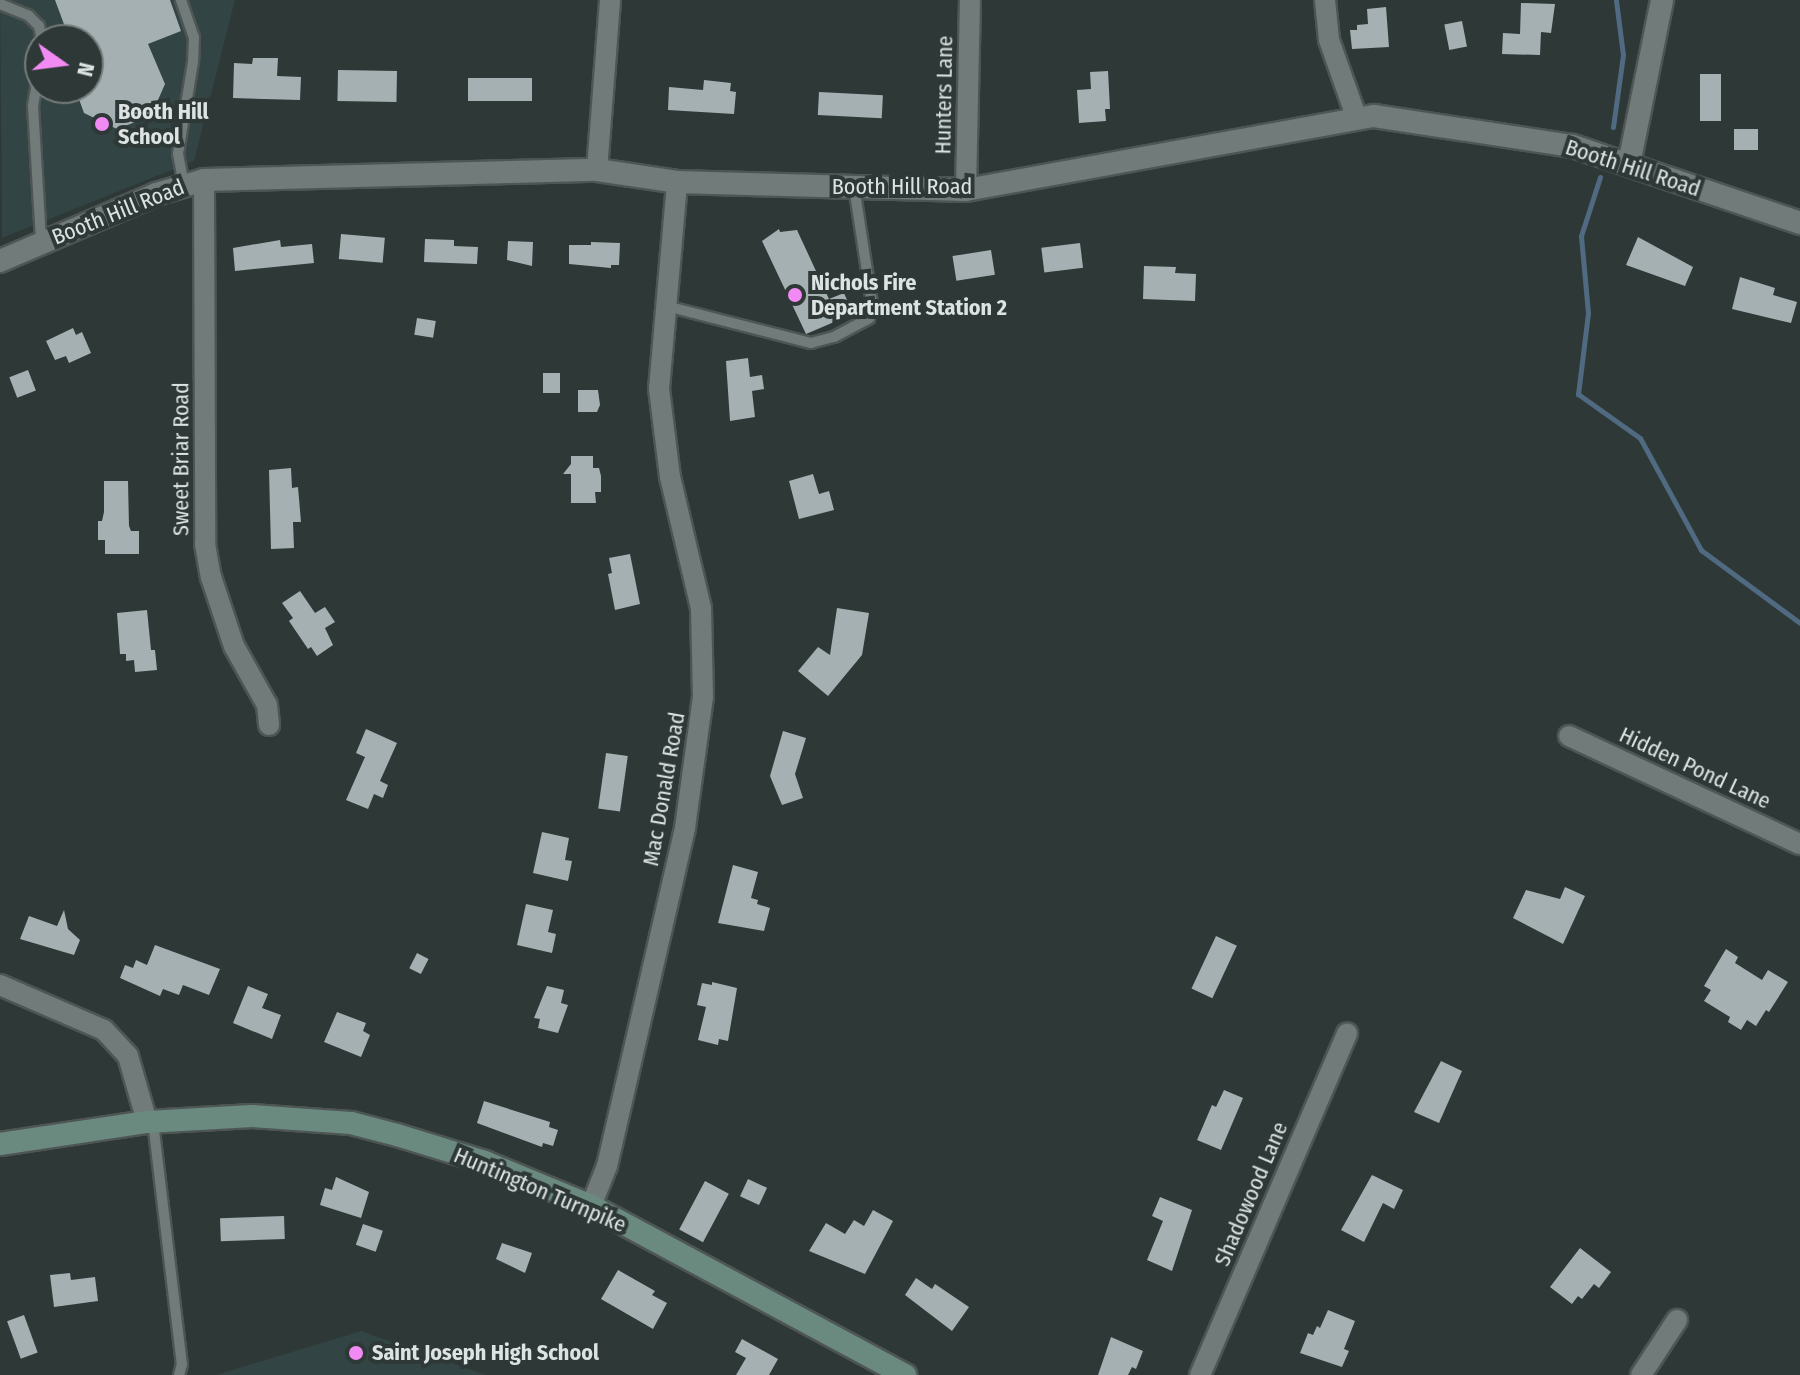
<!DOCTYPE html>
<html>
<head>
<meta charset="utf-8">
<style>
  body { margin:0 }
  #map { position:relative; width:1800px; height:1375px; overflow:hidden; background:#2e3837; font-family:"Fira Sans Condensed",sans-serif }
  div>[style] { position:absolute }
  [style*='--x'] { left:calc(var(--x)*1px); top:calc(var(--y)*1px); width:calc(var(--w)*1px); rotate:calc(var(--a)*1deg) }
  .built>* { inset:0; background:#324443 }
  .stream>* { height:5px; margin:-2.5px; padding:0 2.5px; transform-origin:2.5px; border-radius:2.5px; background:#506a82 }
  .building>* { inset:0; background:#a5b0b3; transform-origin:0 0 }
  .roads { filter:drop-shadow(2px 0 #4e5655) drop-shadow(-2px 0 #4e5655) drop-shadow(0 2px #4e5655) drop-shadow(0 -2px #4e5655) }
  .service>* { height:10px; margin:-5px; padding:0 5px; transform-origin:5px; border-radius:5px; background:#707b7a }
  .minor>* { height:20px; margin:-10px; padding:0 10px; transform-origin:10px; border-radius:10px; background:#707b7a }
  .tertiary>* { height:22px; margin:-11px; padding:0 11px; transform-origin:11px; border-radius:11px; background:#707b7a }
  .secondary>* { height:22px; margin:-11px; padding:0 11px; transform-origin:11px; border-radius:11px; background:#6b8a7f }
  .dots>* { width:22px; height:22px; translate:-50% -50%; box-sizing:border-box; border:4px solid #2e3837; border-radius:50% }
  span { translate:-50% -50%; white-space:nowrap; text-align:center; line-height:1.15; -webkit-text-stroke:8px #2e3837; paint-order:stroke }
  .street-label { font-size:22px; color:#dde3e3 }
  .poi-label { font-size:22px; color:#dde3e3; font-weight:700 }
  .left { translate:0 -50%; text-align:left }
  .north { position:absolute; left:24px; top:24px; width:80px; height:80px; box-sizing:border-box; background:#2e3837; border:2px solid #747c7c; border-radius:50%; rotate:104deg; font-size:22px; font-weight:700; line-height:32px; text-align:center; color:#dde3e3 }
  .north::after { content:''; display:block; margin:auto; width:28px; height:36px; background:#f28af3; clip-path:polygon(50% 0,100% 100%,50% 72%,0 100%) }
</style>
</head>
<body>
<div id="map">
  <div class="built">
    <div style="clip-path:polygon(evenodd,0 0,235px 0,194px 161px,2px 238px,0 0,40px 40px,88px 40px,88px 88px,40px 88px,40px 40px)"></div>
    <div style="clip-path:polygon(361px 1331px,486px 1375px,216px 1375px)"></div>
  </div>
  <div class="stream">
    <div style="--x:1613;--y:127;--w:73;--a:-82.1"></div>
    <div style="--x:1623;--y:55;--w:55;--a:-97.3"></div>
    <div style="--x:1600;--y:177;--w:62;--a:107.9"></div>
    <div style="--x:1581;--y:236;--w:77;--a:84.8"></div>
    <div style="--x:1588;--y:313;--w:82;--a:97"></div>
    <div style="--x:1578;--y:394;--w:76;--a:35.4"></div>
    <div style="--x:1640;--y:438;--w:128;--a:61.4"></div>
    <div style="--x:1701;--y:550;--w:123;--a:36.4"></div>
  </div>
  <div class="building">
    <div style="clip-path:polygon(55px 0,170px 0,181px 31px,148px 44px,165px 84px,151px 116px,117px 129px,84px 113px,75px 88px,88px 88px,88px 40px,81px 31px,68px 35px)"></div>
    <div style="clip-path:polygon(1521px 3px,1555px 4px,1551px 33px,1541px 32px,1540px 55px,1502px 54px,1503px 33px,1520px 34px)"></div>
    <div style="clip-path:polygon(1386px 7px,1389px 47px,1352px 49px,1350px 30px,1357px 30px,1357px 25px,1368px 24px,1367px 9px)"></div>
    <div style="left:1462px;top:21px;width:26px;height:18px;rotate:79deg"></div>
    <div style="clip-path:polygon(253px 58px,278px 58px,277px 76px,301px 77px,300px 100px,233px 98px,234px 63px,252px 64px)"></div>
    <div style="left:338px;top:70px;width:59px;height:31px;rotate:1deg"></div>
    <div style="clip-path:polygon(1108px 71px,1110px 109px,1105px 109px,1106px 121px,1079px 123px,1077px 90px,1091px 89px,1090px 72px)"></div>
    <div style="left:1700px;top:74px;width:21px;height:47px"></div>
    <div style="left:468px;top:78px;width:64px;height:23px"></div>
    <div style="clip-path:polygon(704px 80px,731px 83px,730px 91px,736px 92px,734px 114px,668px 110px,669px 87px,703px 90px)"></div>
    <div style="left:819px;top:92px;width:64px;height:23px;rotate:3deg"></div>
    <div style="left:1734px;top:129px;width:24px;height:21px"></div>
    <div style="clip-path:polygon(779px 229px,780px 232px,797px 230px,829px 299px,844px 293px,853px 314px,806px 334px,762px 241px)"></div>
    <div style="left:341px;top:234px;width:44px;height:25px;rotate:5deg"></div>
    <div style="clip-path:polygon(1638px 237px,1693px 267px,1685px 286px,1626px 265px)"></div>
    <div style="clip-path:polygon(425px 239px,454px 240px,454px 246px,478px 247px,477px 264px,424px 262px)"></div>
    <div style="clip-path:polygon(280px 240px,281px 247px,312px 244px,314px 263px,235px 271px,233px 248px)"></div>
    <div style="clip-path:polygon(508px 241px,533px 242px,532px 266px,507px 260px)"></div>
    <div style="clip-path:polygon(591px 242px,620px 243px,619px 265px,611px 265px,611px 268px,569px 264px,569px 245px,591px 245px)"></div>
    <div style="left:1080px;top:243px;width:25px;height:39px;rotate:83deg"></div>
    <div style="left:991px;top:250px;width:25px;height:39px;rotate:81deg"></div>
    <div style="clip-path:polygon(1144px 266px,1176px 267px,1175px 273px,1196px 274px,1195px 301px,1143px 299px)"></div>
    <div style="clip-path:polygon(1740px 277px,1775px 288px,1773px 295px,1797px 302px,1791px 323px,1732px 309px)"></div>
    <div style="left:417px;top:318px;width:19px;height:17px;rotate:9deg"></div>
    <div style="clip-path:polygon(73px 328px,76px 335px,82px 332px,91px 353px,69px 363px,66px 356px,55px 360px,46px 341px)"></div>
    <div style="clip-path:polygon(748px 358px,750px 377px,762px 375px,764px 389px,752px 391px,755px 417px,730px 421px,726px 361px)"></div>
    <div style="left:28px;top:370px;width:22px;height:20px;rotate:69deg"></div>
    <div style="left:543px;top:373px;width:17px;height:20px"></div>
    <div style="clip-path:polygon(578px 390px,598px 390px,600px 405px,597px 412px,578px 412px)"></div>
    <div style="clip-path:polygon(571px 456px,593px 456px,593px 468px,599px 468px,601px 476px,601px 492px,595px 492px,596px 503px,571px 503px,571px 474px,563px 474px,571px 464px)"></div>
    <div style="clip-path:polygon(291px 468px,292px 488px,298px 487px,301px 522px,293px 522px,294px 548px,271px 549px,269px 470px)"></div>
    <div style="clip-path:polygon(813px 474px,819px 494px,829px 491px,834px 510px,799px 519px,789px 481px)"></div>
    <div style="clip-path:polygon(104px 481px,128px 481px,129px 526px,131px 531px,139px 531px,139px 554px,105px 554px,105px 540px,98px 540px,98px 521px,102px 521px,104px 512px)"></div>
    <div style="clip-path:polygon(630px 554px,640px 604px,615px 610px,608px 574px,612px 573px,609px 558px)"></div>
    <div style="clip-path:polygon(300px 591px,315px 613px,325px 607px,335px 622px,325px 628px,333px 645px,317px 656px,311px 647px,308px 649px,289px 621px,293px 618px,282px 603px)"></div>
    <div style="clip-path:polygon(837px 608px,869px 613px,862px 655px,828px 696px,798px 671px,818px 647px,830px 655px)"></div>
    <div style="clip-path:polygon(147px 610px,151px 650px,155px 650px,157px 670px,135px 672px,134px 660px,126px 661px,126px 654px,120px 654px,117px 613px)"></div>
    <div style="clip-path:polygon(366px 729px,397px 743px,380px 781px,388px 785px,383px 798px,374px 794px,368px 809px,346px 800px,365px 757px,356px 753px)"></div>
    <div style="clip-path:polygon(783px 731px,806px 738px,795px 774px,803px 798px,782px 805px,770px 776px)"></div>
    <div style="left:606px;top:753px;width:22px;height:56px;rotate:8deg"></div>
    <div style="clip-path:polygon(542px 832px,569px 838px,565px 860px,572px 861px,568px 881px,533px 873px)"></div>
    <div style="clip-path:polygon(733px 865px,758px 872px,751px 898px,758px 900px,757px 904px,770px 908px,764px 931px,718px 923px)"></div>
    <div style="clip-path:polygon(1565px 887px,1585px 896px,1563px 944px,1513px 918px,1526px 890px,1560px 899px)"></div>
    <div style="clip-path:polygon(526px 904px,553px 910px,548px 932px,556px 934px,552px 953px,517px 945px)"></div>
    <div style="clip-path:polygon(64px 910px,68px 929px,80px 940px,74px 955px,20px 939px,29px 916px,57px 926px)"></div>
    <div style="left:1216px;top:936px;width:23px;height:58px;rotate:25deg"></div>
    <div style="clip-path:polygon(155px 945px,220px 969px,209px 995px,183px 985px,179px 995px,163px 989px,160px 996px,120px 978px,125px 965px,133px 968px,136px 960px,147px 965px)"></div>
    <div style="clip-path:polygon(1726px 949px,1738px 957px,1735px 963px,1762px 980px,1768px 970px,1788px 982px,1769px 1012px,1766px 1010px,1756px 1026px,1747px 1020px,1741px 1030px,1728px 1022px,1730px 1017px,1704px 1001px,1711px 990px,1704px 986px)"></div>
    <div style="left:417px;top:953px;width:13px;height:17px;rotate:27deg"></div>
    <div style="clip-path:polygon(712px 982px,737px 988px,728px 1041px,719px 1039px,718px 1045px,698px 1040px,706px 1007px,697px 1005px,702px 983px,712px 985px)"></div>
    <div style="clip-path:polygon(248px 986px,268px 994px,262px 1008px,281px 1015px,272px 1039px,233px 1023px)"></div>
    <div style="clip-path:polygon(547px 986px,564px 990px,561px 1003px,568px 1005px,558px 1033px,538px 1028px,540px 1019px,534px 1018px)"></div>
    <div style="clip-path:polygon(337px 1012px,366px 1023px,363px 1031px,370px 1035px,361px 1057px,324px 1042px)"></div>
    <div style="clip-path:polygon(1441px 1061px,1462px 1071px,1439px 1123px,1414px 1112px)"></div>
    <div style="clip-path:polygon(1224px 1090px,1243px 1098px,1221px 1150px,1197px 1140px,1212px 1105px,1216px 1107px)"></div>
    <div style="clip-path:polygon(484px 1101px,550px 1122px,549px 1127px,558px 1130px,553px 1146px,543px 1143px,542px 1147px,477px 1123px)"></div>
    <div style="clip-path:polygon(1372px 1175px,1403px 1190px,1394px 1209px,1383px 1203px,1364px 1242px,1341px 1230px)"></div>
    <div style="clip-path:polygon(336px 1177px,369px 1192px,361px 1218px,320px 1205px,325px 1188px,332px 1190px)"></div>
    <div style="left:748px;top:1179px;width:21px;height:19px;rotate:25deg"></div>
    <div style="left:705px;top:1181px;width:27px;height:55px;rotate:28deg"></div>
    <div style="clip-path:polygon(1160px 1197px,1192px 1210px,1172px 1271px,1147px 1260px,1163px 1221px,1152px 1216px)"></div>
    <div style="clip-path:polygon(873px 1210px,893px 1221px,865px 1274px,809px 1251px,826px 1223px,845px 1234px,854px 1220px,864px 1226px)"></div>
    <div style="left:284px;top:1216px;width:23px;height:64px;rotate:88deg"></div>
    <div style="left:363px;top:1224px;width:21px;height:22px;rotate:19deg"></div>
    <div style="clip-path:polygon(502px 1243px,532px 1253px,525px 1273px,496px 1259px)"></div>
    <div style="clip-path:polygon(1580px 1248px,1611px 1272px,1599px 1288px,1594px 1284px,1582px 1299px,1578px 1296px,1572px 1304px,1550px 1287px)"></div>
    <div style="clip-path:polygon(618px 1270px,655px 1291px,652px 1295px,667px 1303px,653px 1329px,601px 1299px)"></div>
    <div style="clip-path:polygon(70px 1273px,71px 1280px,95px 1277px,98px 1301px,54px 1307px,50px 1275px)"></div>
    <div style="clip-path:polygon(916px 1278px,932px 1289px,935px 1284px,969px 1307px,952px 1331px,905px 1295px)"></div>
    <div style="clip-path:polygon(1328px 1310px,1355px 1321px,1344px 1349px,1349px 1351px,1342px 1367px,1300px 1353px,1308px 1333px,1313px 1335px,1317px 1326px,1320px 1328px)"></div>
    <div style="left:24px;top:1315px;width:40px;height:18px;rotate:70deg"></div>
    <div style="clip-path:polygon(1111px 1337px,1143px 1351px,1136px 1369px,1132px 1367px,1128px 1375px,1098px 1375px)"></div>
    <div style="clip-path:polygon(742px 1339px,778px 1359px,769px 1375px,736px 1375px,746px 1358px,735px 1352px)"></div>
  </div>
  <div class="roads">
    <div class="service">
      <div style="--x:181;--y:0;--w:39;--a:71"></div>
      <div style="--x:194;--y:37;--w:25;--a:92"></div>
      <div style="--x:193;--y:62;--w:93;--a:99.3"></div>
      <div style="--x:178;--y:154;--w:31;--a:79"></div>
      <div style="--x:0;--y:4;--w:31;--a:22"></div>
      <div style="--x:29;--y:16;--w:14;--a:45"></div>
      <div style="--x:39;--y:26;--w:14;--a:78"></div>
      <div style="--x:40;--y:65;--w:42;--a:99.7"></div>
      <div style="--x:33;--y:106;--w:136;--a:86.6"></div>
      <div style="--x:666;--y:306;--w:150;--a:14.3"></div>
      <div style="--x:811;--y:343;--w:24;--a:-15"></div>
      <div style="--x:834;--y:337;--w:40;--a:-28"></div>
      <div style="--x:869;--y:318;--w:15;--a:-79"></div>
      <div style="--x:872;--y:303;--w:117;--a:-98.8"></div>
      <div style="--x:153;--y:1122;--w:244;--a:83.2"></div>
      <div style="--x:182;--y:1364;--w:11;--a:105"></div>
    </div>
    <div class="minor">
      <div style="--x:1325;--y:0;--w:40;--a:84.3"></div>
      <div style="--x:1329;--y:40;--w:84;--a:70.5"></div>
      <div style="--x:597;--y:170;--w:170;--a:-85.6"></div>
      <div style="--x:204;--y:180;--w:364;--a:89.8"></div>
      <div style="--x:205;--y:544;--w:34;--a:80"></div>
      <div style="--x:211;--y:577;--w:73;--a:71.6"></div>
      <div style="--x:234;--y:646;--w:68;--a:60.8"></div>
      <div style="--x:267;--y:705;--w:20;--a:84"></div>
      <div style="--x:966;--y:190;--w:190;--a:-88.8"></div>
      <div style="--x:1569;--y:736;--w:255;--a:25.1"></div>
      <div style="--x:0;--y:985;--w:113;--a:23.4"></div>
      <div style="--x:104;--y:1030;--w:35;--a:47"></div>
      <div style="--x:128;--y:1056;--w:69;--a:73.9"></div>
      <div style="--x:591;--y:1206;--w:43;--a:-68.2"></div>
      <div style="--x:607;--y:1166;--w:347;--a:-77"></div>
      <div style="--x:685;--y:828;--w:132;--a:-82.2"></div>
      <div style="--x:703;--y:697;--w:89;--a:-91.3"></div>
      <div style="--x:701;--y:608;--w:135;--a:-103.3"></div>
      <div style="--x:670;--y:477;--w:89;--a:-97.1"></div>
      <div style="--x:659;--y:389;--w:208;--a:-85"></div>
      <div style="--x:1200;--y:1375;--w:372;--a:-66.7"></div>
      <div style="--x:1641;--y:1375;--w:66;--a:-56.8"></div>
    </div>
    <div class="tertiary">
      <div style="--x:1629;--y:164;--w:167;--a:-78.6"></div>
      <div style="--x:0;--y:261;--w:170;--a:-23.2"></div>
      <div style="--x:156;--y:194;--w:50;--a:-16.3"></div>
      <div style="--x:204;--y:180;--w:393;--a:-1.5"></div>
      <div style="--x:597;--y:170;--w:81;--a:8.5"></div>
      <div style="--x:677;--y:182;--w:289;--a:1.6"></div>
      <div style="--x:966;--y:190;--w:415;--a:-10.3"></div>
      <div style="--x:1374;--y:116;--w:201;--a:8.6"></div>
      <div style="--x:1573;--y:146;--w:240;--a:18.7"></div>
    </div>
    <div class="secondary">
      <div style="--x:0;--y:1144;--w:149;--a:-8.5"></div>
      <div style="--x:147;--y:1122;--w:105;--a:-3.3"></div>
      <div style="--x:252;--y:1116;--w:99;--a:4"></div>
      <div style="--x:351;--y:1123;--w:48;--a:14.6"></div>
      <div style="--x:397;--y:1135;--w:92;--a:17.1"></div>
      <div style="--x:485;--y:1162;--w:115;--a:22.5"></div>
      <div style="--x:591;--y:1206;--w:357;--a:28.3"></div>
    </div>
  </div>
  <div class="dots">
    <div style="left:102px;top:124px;background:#f28af3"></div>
    <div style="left:795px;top:295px;background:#f28af3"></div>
    <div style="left:356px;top:1353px;background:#f28af3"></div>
  </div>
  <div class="street-label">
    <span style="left:944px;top:95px;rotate:-89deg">Hunters Lane</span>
    <span style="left:1633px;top:168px;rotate:18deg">Booth Hill Road</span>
    <span style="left:902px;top:187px">Booth Hill Road</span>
    <span style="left:118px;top:212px;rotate:-22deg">Booth Hill Road</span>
    <span style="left:181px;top:459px;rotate:-90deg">Sweet Briar Road</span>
    <span style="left:1695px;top:768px;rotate:25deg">Hidden Pond Lane</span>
    <span style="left:664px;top:789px;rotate:-80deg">Mac Donald Road</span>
    <span style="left:540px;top:1190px;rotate:23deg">Huntington Turnpike</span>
    <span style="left:1251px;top:1194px;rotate:-67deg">Shadowood Lane</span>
  </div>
  <div class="poi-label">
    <span class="left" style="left:118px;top:124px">Booth Hill<br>School</span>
    <span class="left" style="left:811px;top:295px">Nichols Fire<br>Department Station 2</span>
    <span class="left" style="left:372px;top:1353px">Saint Joseph High School</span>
  </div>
  <div class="north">N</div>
</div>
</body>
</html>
